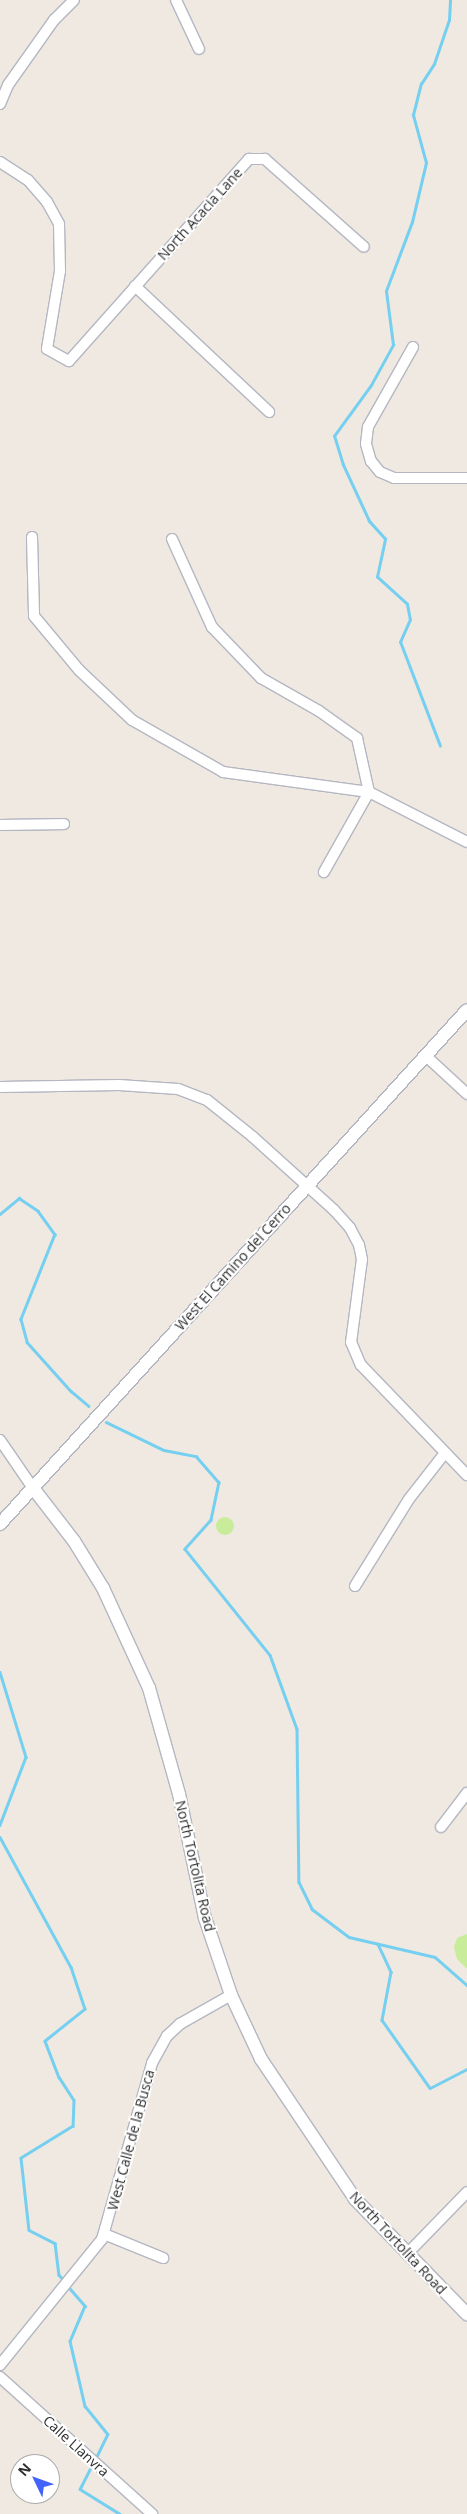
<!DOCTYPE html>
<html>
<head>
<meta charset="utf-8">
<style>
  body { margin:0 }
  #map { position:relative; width:467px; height:2514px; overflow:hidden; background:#efe9e1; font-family:"Open Sans",sans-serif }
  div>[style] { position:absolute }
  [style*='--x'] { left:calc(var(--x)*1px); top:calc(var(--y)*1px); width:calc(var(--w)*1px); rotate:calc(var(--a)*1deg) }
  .pitch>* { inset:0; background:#c9ec9a }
  .round { border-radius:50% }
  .stream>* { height:2.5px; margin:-1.25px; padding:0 1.25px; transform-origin:1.25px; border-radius:1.25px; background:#75cff0 }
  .roads { filter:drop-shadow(1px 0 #b4b7c1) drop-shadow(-1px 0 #b4b7c1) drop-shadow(0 1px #b4b7c1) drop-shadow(0 -1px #b4b7c1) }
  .minor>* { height:10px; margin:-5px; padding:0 5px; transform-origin:5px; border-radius:5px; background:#fff }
  .tertiary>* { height:12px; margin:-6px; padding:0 6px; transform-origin:6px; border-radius:6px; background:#fff }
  span { translate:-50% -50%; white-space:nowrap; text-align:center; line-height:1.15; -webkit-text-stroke:4px #fff; paint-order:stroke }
  .street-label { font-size:14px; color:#2e2e2e }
  .north { position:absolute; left:10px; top:2454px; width:50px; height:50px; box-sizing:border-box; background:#fff; border:1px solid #ababab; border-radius:50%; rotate:312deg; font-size:14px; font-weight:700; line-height:20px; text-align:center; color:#2e2e2e }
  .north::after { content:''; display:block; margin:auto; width:18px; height:22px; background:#4264fb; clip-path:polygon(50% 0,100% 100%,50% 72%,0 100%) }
</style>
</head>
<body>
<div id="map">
  <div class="pitch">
    <div class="round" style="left:216px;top:1517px;width:18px;height:18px"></div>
    <div style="clip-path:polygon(467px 1934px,467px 1968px,466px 1968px,457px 1959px,454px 1947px,457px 1938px)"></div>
  </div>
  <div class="stream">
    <div style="--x:440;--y:746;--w:111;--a:-111"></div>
    <div style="--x:400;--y:642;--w:24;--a:-66"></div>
    <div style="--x:410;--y:620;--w:16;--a:-101"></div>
    <div style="--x:407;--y:604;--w:40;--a:-138"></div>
    <div style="--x:377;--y:577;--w:39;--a:-78"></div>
    <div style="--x:385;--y:539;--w:24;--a:-132"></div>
    <div style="--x:369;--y:521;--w:62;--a:-114.9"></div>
    <div style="--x:343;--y:465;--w:30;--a:-107"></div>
    <div style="--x:334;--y:436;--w:63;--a:-54"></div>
    <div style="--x:371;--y:385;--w:46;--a:-61.2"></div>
    <div style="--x:393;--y:345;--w:54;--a:-97.4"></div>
    <div style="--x:386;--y:291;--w:74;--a:-69.4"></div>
    <div style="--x:412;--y:222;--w:61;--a:-76.7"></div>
    <div style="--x:426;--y:163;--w:50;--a:-105.2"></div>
    <div style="--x:413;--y:115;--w:32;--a:-76"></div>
    <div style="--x:421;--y:84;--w:24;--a:-57"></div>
    <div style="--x:434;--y:64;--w:46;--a:-71.2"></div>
    <div style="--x:449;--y:20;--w:20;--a:-87"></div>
    <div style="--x:0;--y:1214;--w:25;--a:-40"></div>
    <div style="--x:19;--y:1198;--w:23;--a:34"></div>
    <div style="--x:38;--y:1211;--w:29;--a:54"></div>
    <div style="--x:55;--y:1234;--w:92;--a:111.8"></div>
    <div style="--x:21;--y:1319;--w:24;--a:75"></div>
    <div style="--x:27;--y:1342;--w:66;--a:48.1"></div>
    <div style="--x:71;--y:1391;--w:23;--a:40"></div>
    <div style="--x:106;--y:1422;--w:64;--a:25.8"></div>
    <div style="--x:164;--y:1450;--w:33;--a:11"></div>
    <div style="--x:196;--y:1456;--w:35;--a:49"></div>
    <div style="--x:219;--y:1482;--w:39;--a:102"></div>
    <div style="--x:211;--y:1520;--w:39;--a:132"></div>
    <div style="--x:185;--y:1549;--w:136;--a:51.3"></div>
    <div style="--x:270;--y:1655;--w:79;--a:70"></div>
    <div style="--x:297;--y:1729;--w:153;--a:89.3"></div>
    <div style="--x:299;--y:1882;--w:30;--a:64"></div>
    <div style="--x:312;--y:1909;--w:46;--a:37.1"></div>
    <div style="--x:349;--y:1937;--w:88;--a:13.1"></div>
    <div style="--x:435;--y:1957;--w:43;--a:41.2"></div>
    <div style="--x:0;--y:1672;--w:89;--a:73"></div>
    <div style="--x:26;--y:1757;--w:73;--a:110.9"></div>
    <div style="--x:0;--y:1837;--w:148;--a:61.4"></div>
    <div style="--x:71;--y:1967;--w:44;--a:71.6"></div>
    <div style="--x:85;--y:2009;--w:51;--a:141.3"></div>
    <div style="--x:45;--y:2041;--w:39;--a:69"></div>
    <div style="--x:59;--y:2077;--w:27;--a:57"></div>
    <div style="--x:74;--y:2100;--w:26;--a:92"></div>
    <div style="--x:73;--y:2126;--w:61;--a:148.4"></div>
    <div style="--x:21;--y:2158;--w:72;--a:83.7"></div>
    <div style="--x:29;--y:2230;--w:29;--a:27"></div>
    <div style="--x:55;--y:2243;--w:32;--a:83"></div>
    <div style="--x:59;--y:2275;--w:7;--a:45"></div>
    <div style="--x:378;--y:1944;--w:31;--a:65"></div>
    <div style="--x:391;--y:1972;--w:49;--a:100.6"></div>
    <div style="--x:382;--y:2020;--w:83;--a:54.8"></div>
    <div style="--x:430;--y:2088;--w:42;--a:-27.2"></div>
    <div style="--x:67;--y:2285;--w:28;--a:49"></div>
    <div style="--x:85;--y:2306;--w:38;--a:113"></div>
    <div style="--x:70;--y:2341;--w:67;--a:77"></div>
    <div style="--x:85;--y:2406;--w:36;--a:51"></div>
    <div style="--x:108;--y:2434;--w:28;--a:116"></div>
    <div style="--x:93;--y:2464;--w:28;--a:117"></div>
    <div style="--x:80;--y:2489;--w:47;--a:32"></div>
  </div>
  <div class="roads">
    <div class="minor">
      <div style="--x:176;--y:0;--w:54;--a:64.9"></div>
      <div style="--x:0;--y:104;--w:21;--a:-67"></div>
      <div style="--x:8;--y:85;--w:80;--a:-54.7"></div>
      <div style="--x:54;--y:20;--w:28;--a:-45"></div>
      <div style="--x:0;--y:162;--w:33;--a:33"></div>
      <div style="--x:28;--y:180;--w:29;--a:49"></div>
      <div style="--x:47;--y:202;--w:25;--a:61"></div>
      <div style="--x:59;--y:224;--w:47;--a:88.8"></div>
      <div style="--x:60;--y:271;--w:79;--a:99.5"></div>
      <div style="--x:47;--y:349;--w:25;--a:29"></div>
      <div style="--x:69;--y:361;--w:271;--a:-48.3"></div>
      <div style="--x:249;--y:159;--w:16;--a:0"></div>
      <div style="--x:265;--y:159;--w:132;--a:41.6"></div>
      <div style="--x:135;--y:286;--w:184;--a:43.2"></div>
      <div style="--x:413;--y:347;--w:92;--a:119.4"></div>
      <div style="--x:368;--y:427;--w:17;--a:97"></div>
      <div style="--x:366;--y:444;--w:18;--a:74"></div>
      <div style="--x:371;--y:461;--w:14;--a:51"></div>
      <div style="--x:380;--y:472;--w:15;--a:23"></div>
      <div style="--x:394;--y:478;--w:73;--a:0"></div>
      <div style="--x:32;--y:537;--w:79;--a:88.5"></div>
      <div style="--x:34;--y:616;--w:70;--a:50.2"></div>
      <div style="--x:79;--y:670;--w:73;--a:43.3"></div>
      <div style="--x:132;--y:720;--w:105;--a:29.7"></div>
      <div style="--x:223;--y:772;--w:147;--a:7.8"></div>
      <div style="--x:369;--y:792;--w:110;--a:27"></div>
      <div style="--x:172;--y:539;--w:97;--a:65.6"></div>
      <div style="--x:212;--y:627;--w:71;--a:46.1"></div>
      <div style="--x:261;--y:678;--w:67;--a:29.6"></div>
      <div style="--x:319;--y:711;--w:47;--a:35.4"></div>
      <div style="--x:357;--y:738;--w:55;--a:77.5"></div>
      <div style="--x:369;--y:792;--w:92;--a:119.4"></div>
      <div style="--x:0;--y:825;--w:64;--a:-0.9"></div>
      <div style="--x:426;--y:1056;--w:56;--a:42.8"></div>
      <div style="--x:0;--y:1087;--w:119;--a:-1"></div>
      <div style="--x:119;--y:1085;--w:59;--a:3.9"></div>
      <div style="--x:178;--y:1089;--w:31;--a:21"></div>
      <div style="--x:207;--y:1100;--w:59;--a:38.8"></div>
      <div style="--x:253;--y:1137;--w:109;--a:42"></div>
      <div style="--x:334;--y:1210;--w:24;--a:48"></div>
      <div style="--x:350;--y:1228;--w:19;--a:62"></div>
      <div style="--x:359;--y:1245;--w:14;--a:78"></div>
      <div style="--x:362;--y:1259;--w:84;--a:97.5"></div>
      <div style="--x:351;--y:1342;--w:25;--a:67"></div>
      <div style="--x:361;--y:1365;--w:153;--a:46.1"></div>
      <div style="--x:0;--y:1440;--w:58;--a:55.5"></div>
      <div style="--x:355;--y:1586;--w:102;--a:-58.2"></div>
      <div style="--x:409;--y:1499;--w:58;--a:-52"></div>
      <div style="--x:441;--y:1827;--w:43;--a:-52.6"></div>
      <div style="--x:104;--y:2234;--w:64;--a:22.1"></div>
      <div style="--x:407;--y:2254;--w:86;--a:-45.9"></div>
      <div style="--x:0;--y:2365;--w:162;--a:-51"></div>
      <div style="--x:102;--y:2239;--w:183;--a:-74.1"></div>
      <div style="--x:152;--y:2063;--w:31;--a:-61"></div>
      <div style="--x:167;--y:2036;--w:18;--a:-43"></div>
      <div style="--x:180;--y:2024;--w:59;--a:-29.6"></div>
      <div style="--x:0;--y:2377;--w:205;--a:42"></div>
    </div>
    <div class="tertiary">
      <div style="--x:33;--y:1488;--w:67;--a:52.3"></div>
      <div style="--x:74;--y:1541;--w:55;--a:58.3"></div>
      <div style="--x:103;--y:1588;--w:110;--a:65.3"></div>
      <div style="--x:149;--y:1688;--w:110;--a:74.2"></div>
      <div style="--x:179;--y:1794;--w:127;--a:78.2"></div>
      <div style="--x:205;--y:1918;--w:81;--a:71.3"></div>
      <div style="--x:231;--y:1995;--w:71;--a:64.9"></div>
      <div style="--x:261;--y:2059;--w:169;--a:56.1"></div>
      <div style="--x:355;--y:2199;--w:161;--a:45.8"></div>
      <div style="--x:0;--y:1524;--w:694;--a:-47.74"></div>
    </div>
  </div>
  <div class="street-label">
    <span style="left:200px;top:214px;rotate:-48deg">North Acacia Lane</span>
    <span style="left:233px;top:1267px;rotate:-48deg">West El Camino del Cerro</span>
    <span style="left:195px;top:1866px;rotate:77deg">North Tortolita Road</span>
    <span style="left:131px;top:2140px;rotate:-75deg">West Calle de la Busca</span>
    <span style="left:398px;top:2243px;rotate:47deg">North Tortolita Road</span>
    <span style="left:76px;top:2446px;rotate:42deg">Calle Llanvra</span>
  </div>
  <div class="north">N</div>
</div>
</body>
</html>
